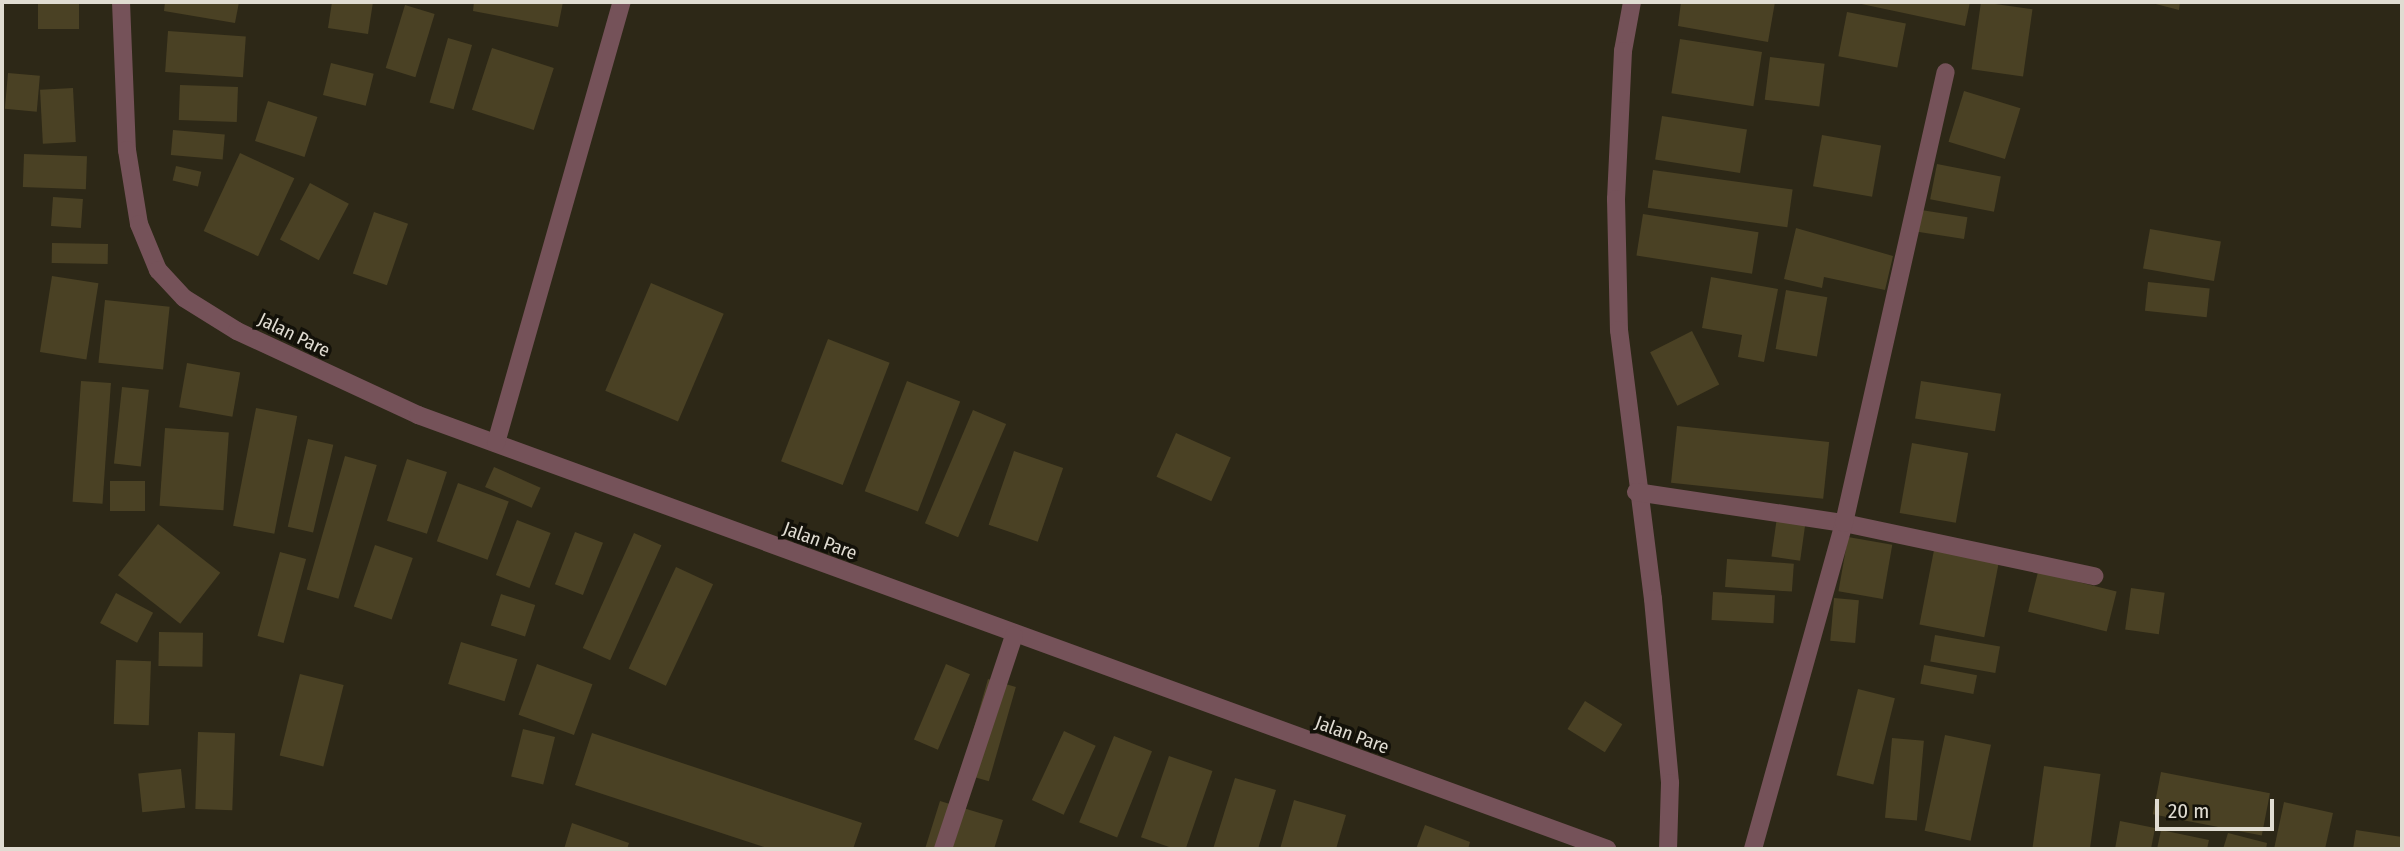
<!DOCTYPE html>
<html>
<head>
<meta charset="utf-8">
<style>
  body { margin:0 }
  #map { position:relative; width:2404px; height:851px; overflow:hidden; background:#2d2817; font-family:"Fira Sans Condensed",sans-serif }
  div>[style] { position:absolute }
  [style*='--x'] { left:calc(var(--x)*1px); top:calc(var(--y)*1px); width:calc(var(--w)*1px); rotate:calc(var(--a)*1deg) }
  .building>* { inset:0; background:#4a4124; transform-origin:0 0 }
  .minor>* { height:18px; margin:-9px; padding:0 9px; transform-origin:9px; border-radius:9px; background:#755259 }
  span { translate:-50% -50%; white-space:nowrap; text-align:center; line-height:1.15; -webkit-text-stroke:7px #131109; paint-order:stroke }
  .street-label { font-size:19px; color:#e0dcd2 }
  .frame { position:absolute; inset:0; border:4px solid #e0dcd2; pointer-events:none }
  .scale { position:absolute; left:2155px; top:799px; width:119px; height:32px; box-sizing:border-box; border:4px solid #e0dcd2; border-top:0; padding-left:9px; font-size:21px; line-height:24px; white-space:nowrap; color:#e0dcd2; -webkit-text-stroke:5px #131109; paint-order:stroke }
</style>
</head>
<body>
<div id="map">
  <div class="building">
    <div style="left:38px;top:2px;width:41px;height:27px"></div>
    <div style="clip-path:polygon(165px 2px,239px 2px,235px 23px,164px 11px)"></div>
    <div style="clip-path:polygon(332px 2px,373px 2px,368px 34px,328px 28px)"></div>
    <div style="clip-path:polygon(474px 2px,563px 2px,558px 27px,473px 11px)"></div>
    <div style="clip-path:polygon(1681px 2px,1775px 2px,1768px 42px,1678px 26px)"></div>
    <div style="clip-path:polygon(1852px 2px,1970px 2px,1965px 26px)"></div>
    <div style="left:1981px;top:2px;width:52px;height:68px;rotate:8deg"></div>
    <div style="clip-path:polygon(2148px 2px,2180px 2px,2179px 10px)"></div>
    <div style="left:405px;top:5px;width:31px;height:66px;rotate:17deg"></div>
    <div style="left:1847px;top:12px;width:60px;height:45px;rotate:11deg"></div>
    <div style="left:168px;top:31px;width:78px;height:41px;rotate:4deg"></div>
    <div style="left:448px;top:38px;width:25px;height:67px;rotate:16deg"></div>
    <div style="left:1680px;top:39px;width:83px;height:55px;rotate:9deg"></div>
    <div style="left:492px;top:48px;width:65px;height:65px;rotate:18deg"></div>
    <div style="left:1770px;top:57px;width:55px;height:43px;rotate:7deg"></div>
    <div style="left:331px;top:63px;width:44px;height:33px;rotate:14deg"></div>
    <div style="left:8px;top:73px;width:32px;height:36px;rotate:5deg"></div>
    <div style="left:180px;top:85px;width:58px;height:35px;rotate:2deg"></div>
    <div style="left:73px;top:88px;width:54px;height:33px;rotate:87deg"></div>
    <div style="left:1964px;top:91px;width:59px;height:53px;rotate:17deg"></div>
    <div style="left:268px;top:101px;width:52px;height:42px;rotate:18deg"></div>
    <div style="left:1662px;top:116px;width:86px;height:44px;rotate:9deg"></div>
    <div style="left:173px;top:130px;width:52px;height:25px;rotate:5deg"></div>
    <div style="left:1822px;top:135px;width:60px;height:52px;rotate:10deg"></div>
    <div style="left:240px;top:153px;width:60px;height:86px;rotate:25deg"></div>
    <div style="left:24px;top:154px;width:63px;height:33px;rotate:2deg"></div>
    <div style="left:1937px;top:164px;width:65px;height:36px;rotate:11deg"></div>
    <div style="left:176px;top:166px;width:26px;height:15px;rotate:13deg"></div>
    <div style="left:1653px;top:170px;width:141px;height:38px;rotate:8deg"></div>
    <div style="left:310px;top:183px;width:44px;height:64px;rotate:28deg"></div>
    <div style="left:53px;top:197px;width:30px;height:29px;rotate:4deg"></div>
    <div style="left:1921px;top:210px;width:47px;height:22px;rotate:9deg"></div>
    <div style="left:374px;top:212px;width:36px;height:65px;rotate:19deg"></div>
    <div style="left:1643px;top:214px;width:117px;height:42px;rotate:9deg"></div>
    <div style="clip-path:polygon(1796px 228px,1893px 256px,1885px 290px,1824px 277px,1822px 288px,1784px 279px)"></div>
    <div style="left:2150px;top:229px;width:72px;height:40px;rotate:10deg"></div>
    <div style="left:52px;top:243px;width:56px;height:20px;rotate:1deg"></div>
    <div style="left:52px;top:276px;width:47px;height:77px;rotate:9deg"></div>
    <div style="clip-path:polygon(1711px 277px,1778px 289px,1764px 362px,1738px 357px,1742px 335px,1702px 328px)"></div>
    <div style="left:2148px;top:282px;width:62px;height:29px;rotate:6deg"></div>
    <div style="left:651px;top:283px;width:79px;height:117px;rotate:23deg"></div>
    <div style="left:1786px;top:290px;width:42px;height:60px;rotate:10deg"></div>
    <div style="left:105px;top:300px;width:65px;height:63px;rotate:6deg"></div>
    <div style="left:1692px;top:331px;width:60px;height:47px;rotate:63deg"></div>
    <div style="left:828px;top:339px;width:66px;height:131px;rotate:21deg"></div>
    <div style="left:187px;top:363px;width:54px;height:45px;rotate:10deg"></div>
    <div style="left:81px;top:381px;width:30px;height:121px;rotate:4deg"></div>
    <div style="left:907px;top:381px;width:57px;height:118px;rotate:21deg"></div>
    <div style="left:1921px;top:381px;width:81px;height:38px;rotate:9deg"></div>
    <div style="left:122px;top:387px;width:27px;height:77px;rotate:6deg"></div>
    <div style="left:256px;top:408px;width:42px;height:120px;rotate:11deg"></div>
    <div style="left:973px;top:410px;width:36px;height:123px;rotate:23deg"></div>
    <div style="left:1677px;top:426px;width:153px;height:57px;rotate:6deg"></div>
    <div style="left:165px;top:428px;width:64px;height:78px;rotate:4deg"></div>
    <div style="left:1176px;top:433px;width:60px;height:48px;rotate:24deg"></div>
    <div style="left:308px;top:439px;width:26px;height:90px;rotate:13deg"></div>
    <div style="left:1912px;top:443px;width:57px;height:71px;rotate:10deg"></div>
    <div style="left:1014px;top:451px;width:52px;height:78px;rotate:19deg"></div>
    <div style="left:345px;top:456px;width:33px;height:139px;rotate:16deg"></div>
    <div style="left:407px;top:459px;width:42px;height:65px;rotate:18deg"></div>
    <div style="left:494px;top:467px;width:51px;height:22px;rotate:24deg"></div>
    <div style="left:110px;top:481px;width:35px;height:30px"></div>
    <div style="left:458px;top:483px;width:54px;height:62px;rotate:20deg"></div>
    <div style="left:1777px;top:517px;width:29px;height:40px;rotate:8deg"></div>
    <div style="left:517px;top:520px;width:36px;height:59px;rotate:21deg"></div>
    <div style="left:158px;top:524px;width:79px;height:65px;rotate:38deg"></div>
    <div style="left:575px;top:532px;width:30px;height:56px;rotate:21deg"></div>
    <div style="left:634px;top:533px;width:30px;height:126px;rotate:24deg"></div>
    <div style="left:1848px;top:537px;width:45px;height:55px;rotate:10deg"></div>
    <div style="left:375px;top:545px;width:40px;height:65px;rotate:19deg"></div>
    <div style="left:1934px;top:550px;width:66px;height:76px;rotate:11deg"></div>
    <div style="left:280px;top:552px;width:27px;height:87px;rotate:15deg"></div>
    <div style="left:1727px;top:559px;width:67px;height:28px;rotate:4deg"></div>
    <div style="left:676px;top:567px;width:41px;height:112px;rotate:25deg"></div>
    <div style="left:2038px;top:572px;width:81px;height:41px;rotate:14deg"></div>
    <div style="left:2131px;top:588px;width:34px;height:42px;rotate:8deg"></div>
    <div style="left:1713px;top:592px;width:62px;height:28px;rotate:3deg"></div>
    <div style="left:116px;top:593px;width:42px;height:34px;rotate:28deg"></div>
    <div style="left:501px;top:594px;width:36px;height:33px;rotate:18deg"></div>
    <div style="left:1834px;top:598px;width:25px;height:43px;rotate:5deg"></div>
    <div style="left:159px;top:632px;width:44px;height:34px;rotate:1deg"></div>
    <div style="left:1935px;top:635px;width:66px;height:27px;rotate:10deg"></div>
    <div style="left:461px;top:642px;width:59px;height:44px;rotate:17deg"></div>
    <div style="left:116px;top:660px;width:35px;height:64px;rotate:2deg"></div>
    <div style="left:537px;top:664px;width:59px;height:54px;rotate:20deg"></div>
    <div style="left:946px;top:664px;width:26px;height:82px;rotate:23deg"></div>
    <div style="left:1924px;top:665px;width:54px;height:19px;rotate:11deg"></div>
    <div style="left:300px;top:674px;width:45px;height:84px;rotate:14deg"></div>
    <div style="left:988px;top:679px;width:29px;height:98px;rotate:16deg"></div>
    <div style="left:1858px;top:689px;width:38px;height:89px;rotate:14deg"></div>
    <div style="left:1585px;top:701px;width:44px;height:33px;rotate:32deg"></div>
    <div style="left:523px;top:729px;width:33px;height:49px;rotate:14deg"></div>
    <div style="left:1064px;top:731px;width:35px;height:76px;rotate:25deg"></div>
    <div style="left:198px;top:732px;width:37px;height:77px;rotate:2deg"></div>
    <div style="clip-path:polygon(592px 733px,862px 823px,853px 849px,770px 849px,575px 785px)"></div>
    <div style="left:1945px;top:735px;width:47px;height:98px;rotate:12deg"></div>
    <div style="left:1114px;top:736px;width:41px;height:93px;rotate:22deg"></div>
    <div style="left:1892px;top:738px;width:32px;height:80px;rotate:5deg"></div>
    <div style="left:1169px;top:756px;width:46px;height:86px;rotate:19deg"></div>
    <div style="left:2044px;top:766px;width:57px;height:84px;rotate:8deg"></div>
    <div style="left:181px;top:769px;width:39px;height:43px;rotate:84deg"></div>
    <div style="left:2161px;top:772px;width:111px;height:43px;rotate:11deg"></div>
    <div style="clip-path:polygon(1235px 778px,1276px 790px,1258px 849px,1213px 849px)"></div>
    <div style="clip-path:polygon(1294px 800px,1346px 815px,1336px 849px,1280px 849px)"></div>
    <div style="clip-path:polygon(940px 801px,1003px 820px,994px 849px,925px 849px)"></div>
    <div style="clip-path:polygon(2284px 802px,2333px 813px,2325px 849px,2274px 849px)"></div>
    <div style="clip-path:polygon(2120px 821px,2155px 828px,2151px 849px,2115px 849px)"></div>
    <div style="clip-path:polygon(572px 823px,629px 843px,627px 849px,564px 849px)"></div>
    <div style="clip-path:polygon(1425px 825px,1470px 842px,1468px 849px,1416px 849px)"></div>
    <div style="clip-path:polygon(2161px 830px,2209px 840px,2207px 849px,2157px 849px)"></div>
    <div style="clip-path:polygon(2356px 830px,2402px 837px,2402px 849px,2353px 849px)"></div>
    <div style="clip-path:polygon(2228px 833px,2267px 843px,2266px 849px,2223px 849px)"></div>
  </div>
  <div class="minor">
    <div style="--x:121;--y:2;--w:148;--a:87.7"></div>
    <div style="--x:127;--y:150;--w:75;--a:80.8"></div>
    <div style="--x:139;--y:224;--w:50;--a:67.6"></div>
    <div style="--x:158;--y:270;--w:38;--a:47"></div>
    <div style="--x:184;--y:298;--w:62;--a:31.9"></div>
    <div style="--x:237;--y:331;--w:200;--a:24.9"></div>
    <div style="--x:418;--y:415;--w:1266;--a:20.05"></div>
    <div style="--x:1632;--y:2;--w:50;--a:100.4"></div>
    <div style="--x:1623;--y:51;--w:148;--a:92.7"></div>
    <div style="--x:1616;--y:199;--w:131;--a:88.7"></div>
    <div style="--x:1619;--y:330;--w:271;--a:82.8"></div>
    <div style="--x:1653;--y:599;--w:185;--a:84.7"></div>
    <div style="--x:1670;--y:783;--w:66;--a:91.7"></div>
    <div style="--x:496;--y:443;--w:459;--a:-74.1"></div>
    <div style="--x:1636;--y:492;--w:210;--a:8.5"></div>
    <div style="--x:1844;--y:523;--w:256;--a:12"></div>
    <div style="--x:943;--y:849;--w:225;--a:-71.6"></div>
    <div style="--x:1753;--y:849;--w:338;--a:-74.4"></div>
    <div style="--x:1844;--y:523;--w:462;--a:-77.3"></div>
  </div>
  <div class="street-label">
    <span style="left:294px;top:335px;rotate:26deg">Jalan Pare</span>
    <span style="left:820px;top:541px;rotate:20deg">Jalan Pare</span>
    <span style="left:1352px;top:735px;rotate:20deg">Jalan Pare</span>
  </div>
  <div class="frame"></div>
  <div class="scale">20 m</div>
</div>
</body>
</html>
